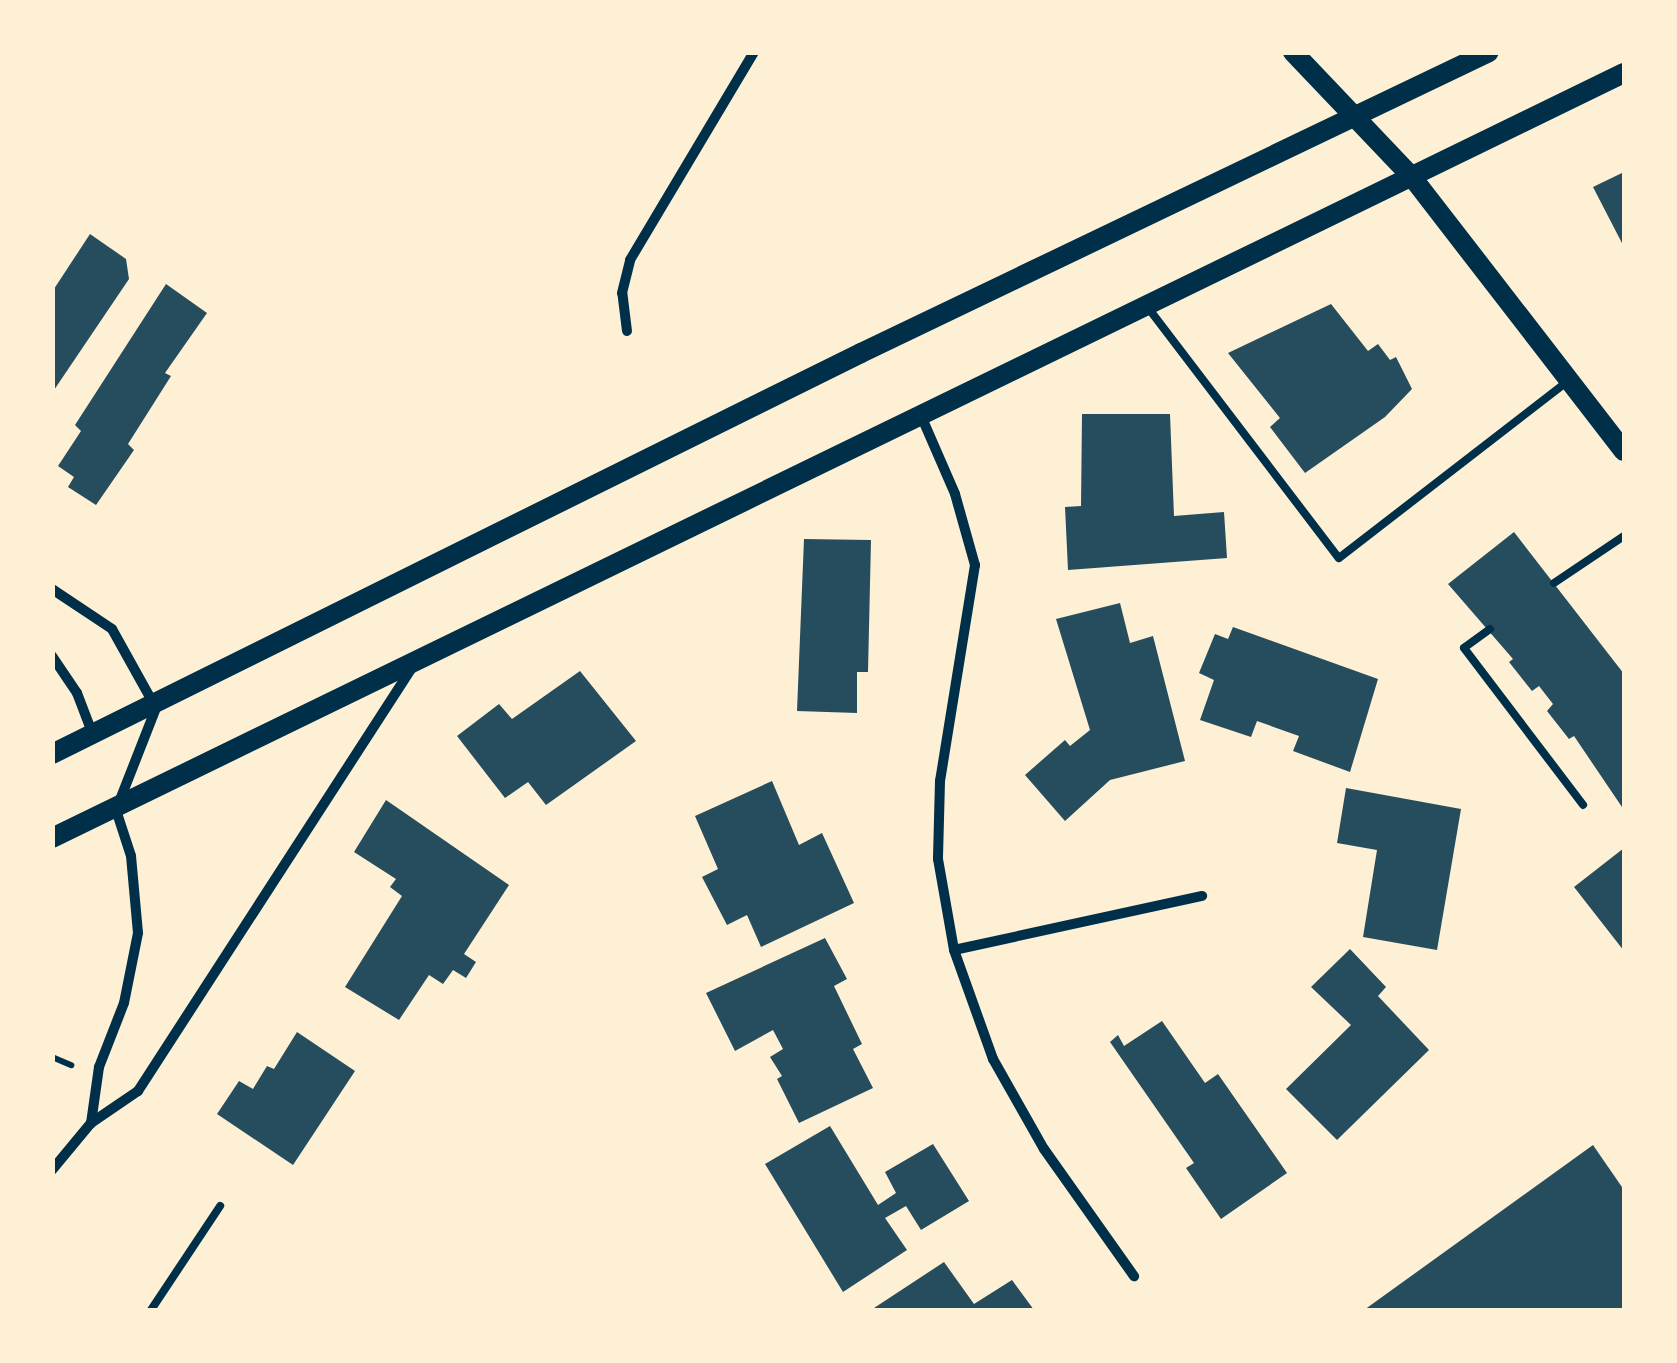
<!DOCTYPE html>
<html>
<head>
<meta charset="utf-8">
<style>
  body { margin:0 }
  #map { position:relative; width:1677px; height:1363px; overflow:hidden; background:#fdf0d5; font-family:"Asap Condensed",sans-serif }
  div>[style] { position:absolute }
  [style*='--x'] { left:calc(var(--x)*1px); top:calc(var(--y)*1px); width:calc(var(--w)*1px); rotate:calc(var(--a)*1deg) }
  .building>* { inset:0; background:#264d5e }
  .path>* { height:6px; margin:-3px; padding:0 3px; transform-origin:3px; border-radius:3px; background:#003049 }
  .service>* { height:8px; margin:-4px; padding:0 4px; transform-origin:4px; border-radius:4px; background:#003049 }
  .minor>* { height:10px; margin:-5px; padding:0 5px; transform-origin:5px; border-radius:5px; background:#003049 }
  .secondary>* { height:20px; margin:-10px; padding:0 10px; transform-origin:10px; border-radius:10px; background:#003049 }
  span { translate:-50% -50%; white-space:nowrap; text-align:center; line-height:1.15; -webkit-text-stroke:10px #fdf0d5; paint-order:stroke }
  .frame { position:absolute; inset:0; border:55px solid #fdf0d5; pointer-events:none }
</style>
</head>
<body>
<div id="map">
  <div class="building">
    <div style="clip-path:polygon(1624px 172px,1624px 247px,1593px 187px)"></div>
    <div style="clip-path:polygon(90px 234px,126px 259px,129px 279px,52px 393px,52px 292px)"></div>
    <div style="clip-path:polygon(166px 284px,207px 313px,165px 373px,171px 376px,128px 444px,134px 450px,96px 505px,68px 487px,74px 477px,58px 466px,81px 431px,75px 425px)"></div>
    <div style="clip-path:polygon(1331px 304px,1368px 351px,1378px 344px,1390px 360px,1396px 357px,1412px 389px,1385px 417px,1305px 473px,1270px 427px,1280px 418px,1228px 353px)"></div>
    <div style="clip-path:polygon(1082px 414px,1170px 414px,1174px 516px,1224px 512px,1227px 558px,1068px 570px,1065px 507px,1081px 506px)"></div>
    <div style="clip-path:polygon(1514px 532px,1624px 674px,1624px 810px,1574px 736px,1569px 739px,1547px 711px,1553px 704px,1539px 686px,1532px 691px,1509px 662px,1513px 659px,1448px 584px)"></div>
    <div style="clip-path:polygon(804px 539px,871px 540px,868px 672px,857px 672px,857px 713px,797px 711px)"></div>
    <div style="clip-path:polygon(1120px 603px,1130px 643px,1153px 636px,1185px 761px,1110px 780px,1065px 821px,1025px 775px,1065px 740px,1070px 746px,1090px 730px,1056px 619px)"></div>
    <div style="clip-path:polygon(1233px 627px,1378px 679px,1350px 772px,1293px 751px,1299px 736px,1257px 721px,1251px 737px,1200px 720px,1214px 680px,1199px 673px,1215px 634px,1228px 639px)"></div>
    <div style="clip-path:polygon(580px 671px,636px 741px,546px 805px,528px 782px,505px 798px,457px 736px,499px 704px,512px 719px)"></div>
    <div style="clip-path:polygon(772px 781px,799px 845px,822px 833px,854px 903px,761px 947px,747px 915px,727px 925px,702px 877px,718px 869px,695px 816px)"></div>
    <div style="clip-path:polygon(1346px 788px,1461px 809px,1437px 950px,1363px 937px,1377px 850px,1337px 843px)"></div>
    <div style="clip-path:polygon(386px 800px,509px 885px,464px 954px,476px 962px,466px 978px,453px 970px,443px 984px,429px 975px,399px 1020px,345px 987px,402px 896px,390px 887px,396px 879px,354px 852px)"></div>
    <div style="clip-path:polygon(1624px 848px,1624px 951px,1574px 887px)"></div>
    <div style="clip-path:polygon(825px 938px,847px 979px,834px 986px,862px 1044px,853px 1049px,873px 1088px,799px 1123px,777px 1079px,782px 1076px,770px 1057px,783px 1049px,773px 1030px,735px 1051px,706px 993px)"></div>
    <div style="clip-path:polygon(1350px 949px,1386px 987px,1378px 996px,1429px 1050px,1337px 1140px,1286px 1089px,1351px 1025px,1311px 987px)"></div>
    <div style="clip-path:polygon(1162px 1021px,1205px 1083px,1218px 1074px,1287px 1173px,1221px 1219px,1186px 1168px,1194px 1163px,1110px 1042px,1118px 1035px,1124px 1046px)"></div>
    <div style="clip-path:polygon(297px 1032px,355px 1071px,293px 1165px,217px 1114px,239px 1081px,253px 1089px,267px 1066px,274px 1069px)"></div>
    <div style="clip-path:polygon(830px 1126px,878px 1205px,896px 1193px,885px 1172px,933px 1144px,969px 1201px,921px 1230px,906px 1206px,885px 1218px,907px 1250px,843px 1292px,765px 1164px)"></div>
    <div style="clip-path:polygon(1593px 1145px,1624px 1190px,1624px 1310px,1364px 1310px)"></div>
    <div style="clip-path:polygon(944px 1262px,974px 1304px,1012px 1280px,1034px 1310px,871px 1310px)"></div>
  </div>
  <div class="path">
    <div style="--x:52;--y:1057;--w:21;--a:23"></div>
  </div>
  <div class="service">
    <div style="--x:1149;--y:309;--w:313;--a:52.7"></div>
    <div style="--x:1339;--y:558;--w:288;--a:-37.7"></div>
    <div style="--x:1554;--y:583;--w:84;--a:-33.9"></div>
    <div style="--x:1490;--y:629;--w:32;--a:144"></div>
    <div style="--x:1464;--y:648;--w:197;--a:52.8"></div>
    <div style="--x:151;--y:1310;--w:125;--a:-56.4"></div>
  </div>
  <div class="minor">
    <div style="--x:627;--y:331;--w:38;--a:-97"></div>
    <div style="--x:622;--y:293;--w:34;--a:-76"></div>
    <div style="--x:630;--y:260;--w:242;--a:-59.2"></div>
    <div style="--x:922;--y:418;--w:83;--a:66.5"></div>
    <div style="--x:955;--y:494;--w:74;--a:74.3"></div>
    <div style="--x:975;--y:565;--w:219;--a:99.2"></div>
    <div style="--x:940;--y:781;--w:78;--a:91.5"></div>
    <div style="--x:938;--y:859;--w:92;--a:80"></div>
    <div style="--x:954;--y:950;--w:116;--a:70.3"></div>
    <div style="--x:993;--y:1059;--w:103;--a:60.5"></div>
    <div style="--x:1044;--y:1149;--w:156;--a:54.7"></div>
    <div style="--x:52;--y:589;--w:72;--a:33.7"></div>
    <div style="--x:112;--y:629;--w:90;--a:60.9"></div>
    <div style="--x:156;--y:708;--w:110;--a:111.4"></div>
    <div style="--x:116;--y:810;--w:48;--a:71.9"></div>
    <div style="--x:131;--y:856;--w:77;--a:84.8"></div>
    <div style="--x:138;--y:933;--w:71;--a:101.3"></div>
    <div style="--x:124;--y:1003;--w:69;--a:111.3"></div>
    <div style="--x:99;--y:1067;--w:57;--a:98.1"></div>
    <div style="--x:52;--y:656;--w:45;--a:56"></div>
    <div style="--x:77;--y:693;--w:45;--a:69.1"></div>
    <div style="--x:954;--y:950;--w:254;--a:-12.3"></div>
    <div style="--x:52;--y:1170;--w:61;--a:-50.3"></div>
    <div style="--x:91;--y:1123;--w:57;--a:-34.2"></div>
    <div style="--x:138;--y:1091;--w:506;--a:-57.09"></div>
  </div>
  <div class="secondary">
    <div style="--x:1293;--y:52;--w:173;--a:46.4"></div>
    <div style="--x:1412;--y:177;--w:346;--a:52.3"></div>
    <div style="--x:52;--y:754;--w:903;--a:-26.37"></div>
    <div style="--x:861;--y:353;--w:696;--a:-25.61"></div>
    <div style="--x:52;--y:838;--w:1748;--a:-25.95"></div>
  </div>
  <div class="frame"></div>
</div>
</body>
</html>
